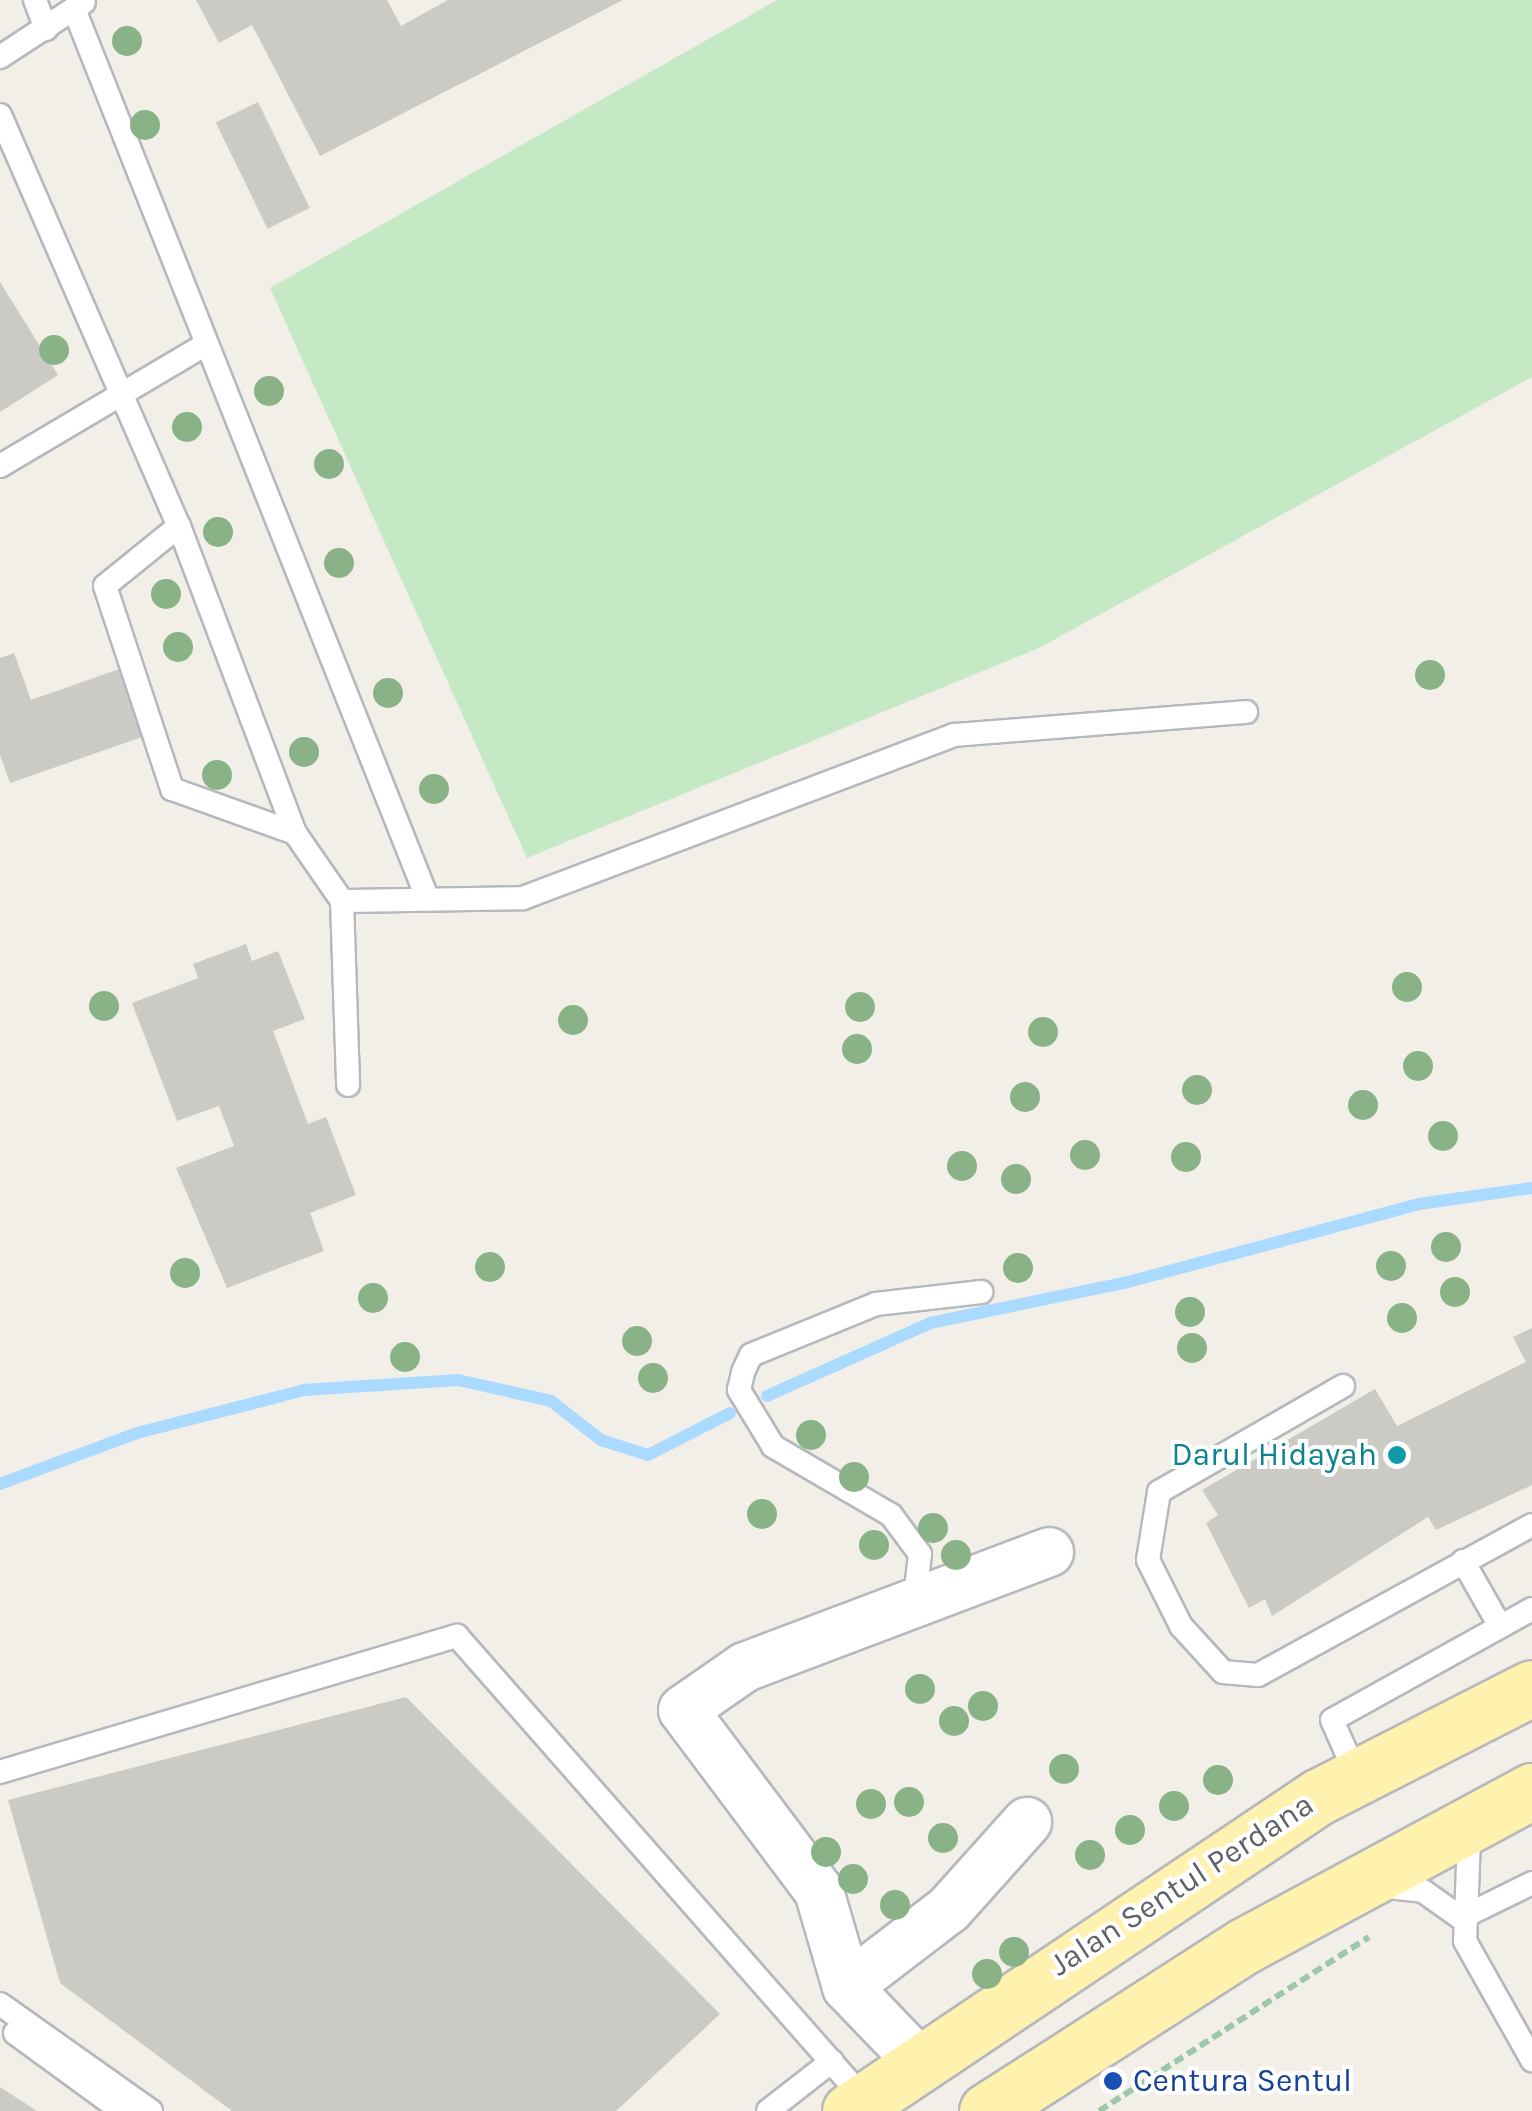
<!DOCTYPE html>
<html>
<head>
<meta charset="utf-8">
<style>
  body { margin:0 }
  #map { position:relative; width:1532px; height:2111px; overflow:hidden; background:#f1efe8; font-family:Karla,sans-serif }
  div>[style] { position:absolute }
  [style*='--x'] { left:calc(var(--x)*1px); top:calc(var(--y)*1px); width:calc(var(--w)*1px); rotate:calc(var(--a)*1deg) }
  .green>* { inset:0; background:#c5e8c5 }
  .stream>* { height:12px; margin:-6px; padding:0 6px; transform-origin:6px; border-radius:6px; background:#aadaff }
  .building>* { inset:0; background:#cccac5; transform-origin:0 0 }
  .path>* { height:6px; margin-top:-3px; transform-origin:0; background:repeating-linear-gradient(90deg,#9cc7a9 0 10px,transparent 0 15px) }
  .roads { filter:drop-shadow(2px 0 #b5b8bc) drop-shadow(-2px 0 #b5b8bc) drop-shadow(0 2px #b5b8bc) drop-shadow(0 -2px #b5b8bc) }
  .lane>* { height:22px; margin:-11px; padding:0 11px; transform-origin:11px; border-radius:11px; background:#fff }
  .street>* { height:48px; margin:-24px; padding:0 24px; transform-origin:24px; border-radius:24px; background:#fff }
  .primary>* { height:55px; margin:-27.5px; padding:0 27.5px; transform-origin:27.5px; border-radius:27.5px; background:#fff2af }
  .trees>* { width:30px; height:30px; margin:-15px; border-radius:50%; background:#89b387 }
  .dots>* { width:28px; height:28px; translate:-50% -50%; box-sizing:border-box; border:5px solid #fff; border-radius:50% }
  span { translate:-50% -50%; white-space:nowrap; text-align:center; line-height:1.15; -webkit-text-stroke:8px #fff; paint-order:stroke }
  .culture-label { font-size:32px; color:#0d838f }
  .right { translate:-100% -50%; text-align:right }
  .street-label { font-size:32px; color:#5f6368 }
  .transit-label { font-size:32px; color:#164399 }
  .left { translate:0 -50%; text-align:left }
</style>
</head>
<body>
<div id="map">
  <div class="green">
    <div style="clip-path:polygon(777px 0,1532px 0,1532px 377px,1039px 648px,527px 858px,270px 288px)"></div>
  </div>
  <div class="stream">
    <div style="--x:767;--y:1396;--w:179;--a:-24.1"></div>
    <div style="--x:930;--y:1323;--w:202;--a:-11.7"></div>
    <div style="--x:1128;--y:1282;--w:301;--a:-15"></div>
    <div style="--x:1419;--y:1204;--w:114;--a:-8.1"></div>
    <div style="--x:0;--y:1484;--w:146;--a:-20.4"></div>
    <div style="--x:137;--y:1433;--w:172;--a:-14.4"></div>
    <div style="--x:304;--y:1390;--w:154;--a:-3.7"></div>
    <div style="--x:458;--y:1380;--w:95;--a:12.7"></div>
    <div style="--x:551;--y:1401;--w:63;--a:38"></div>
    <div style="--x:601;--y:1440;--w:49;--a:17.7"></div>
    <div style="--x:648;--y:1455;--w:92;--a:-27.1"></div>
  </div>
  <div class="building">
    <div style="clip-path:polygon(196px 0,387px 0,401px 26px,448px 0,623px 0,320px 156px,252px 25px,219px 43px)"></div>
    <div style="left:258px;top:102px;width:118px;height:47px;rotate:64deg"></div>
    <div style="clip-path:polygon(0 282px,58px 375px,0 412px)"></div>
    <div style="clip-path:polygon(14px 653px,31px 700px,125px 667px,148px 735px,10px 783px,0 755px,0 658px)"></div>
    <div style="clip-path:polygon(246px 944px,252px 961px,278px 951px,305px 1019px,273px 1031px,308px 1124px,326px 1117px,356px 1195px,310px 1213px,324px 1251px,227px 1288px,176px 1168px,234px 1146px,219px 1106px,177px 1121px,132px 1003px,198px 978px,193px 964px)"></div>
    <div style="clip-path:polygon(1532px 1328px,1532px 1485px,1436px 1530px,1428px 1517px,1272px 1616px,1265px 1599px,1249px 1608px,1206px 1523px,1218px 1515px,1202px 1490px,1375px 1389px,1397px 1426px,1526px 1362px,1513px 1337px)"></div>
    <div style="clip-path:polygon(406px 1697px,720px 2014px,616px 2111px,232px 2111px,60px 1983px,8px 1800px)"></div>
    <div style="clip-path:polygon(0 2087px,37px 2111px,0 2111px)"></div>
  </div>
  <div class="path">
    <div style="--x:1099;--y:2111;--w:321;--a:-32.8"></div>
  </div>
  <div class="roads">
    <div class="lane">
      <div style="--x:35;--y:0;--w:31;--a:69"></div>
      <div style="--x:74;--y:9;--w:953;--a:68.33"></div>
      <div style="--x:0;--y:57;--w:100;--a:-33.2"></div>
      <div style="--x:0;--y:115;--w:448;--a:66.5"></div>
      <div style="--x:179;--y:526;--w:328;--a:69.3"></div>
      <div style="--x:295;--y:833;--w:83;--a:55.3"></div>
      <div style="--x:342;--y:901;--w:184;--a:88.1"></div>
      <div style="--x:0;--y:466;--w:236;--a:-30.6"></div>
      <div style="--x:179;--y:526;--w:95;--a:141"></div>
      <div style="--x:105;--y:586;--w:214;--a:71.7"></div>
      <div style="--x:172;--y:789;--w:131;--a:19.7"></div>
      <div style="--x:342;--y:901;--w:181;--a:-0.9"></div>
      <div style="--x:523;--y:898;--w:461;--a:-20.7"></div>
      <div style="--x:954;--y:735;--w:293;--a:-4.5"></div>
      <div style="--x:1343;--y:1386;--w:212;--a:150.1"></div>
      <div style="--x:1159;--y:1492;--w:69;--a:99.2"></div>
      <div style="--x:1148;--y:1560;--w:74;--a:63.4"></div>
      <div style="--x:1181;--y:1626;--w:62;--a:47.6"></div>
      <div style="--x:1223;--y:1672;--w:35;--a:5"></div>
      <div style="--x:1258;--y:1675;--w:312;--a:-28.7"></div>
      <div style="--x:1463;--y:1561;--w:75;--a:60.4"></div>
      <div style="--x:915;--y:1598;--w:44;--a:-83.5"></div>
      <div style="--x:920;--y:1554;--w:49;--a:-126.6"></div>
      <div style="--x:891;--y:1515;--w:137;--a:-149.7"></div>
      <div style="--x:773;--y:1446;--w:66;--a:-121.3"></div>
      <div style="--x:739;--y:1390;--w:18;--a:-77"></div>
      <div style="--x:743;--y:1372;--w:19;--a:-65"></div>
      <div style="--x:751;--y:1355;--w:135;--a:-22.2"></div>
      <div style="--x:876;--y:1304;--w:106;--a:-6.5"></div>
      <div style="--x:0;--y:1772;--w:477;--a:-16.6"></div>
      <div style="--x:457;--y:1636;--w:616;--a:48.68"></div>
      <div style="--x:1356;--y:1774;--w:59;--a:-114"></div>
      <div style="--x:1332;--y:1720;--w:229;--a:-29"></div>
      <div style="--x:1479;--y:1829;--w:14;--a:135"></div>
      <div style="--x:1469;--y:1839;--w:102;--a:92.2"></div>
      <div style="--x:1465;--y:1941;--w:137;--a:60.6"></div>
      <div style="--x:1378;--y:1886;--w:45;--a:6.3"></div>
      <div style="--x:1423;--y:1891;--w:47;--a:35.4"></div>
      <div style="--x:1461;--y:1918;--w:79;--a:-26.2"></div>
      <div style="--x:0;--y:2004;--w:185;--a:35.3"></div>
      <div style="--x:15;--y:2033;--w:132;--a:36.1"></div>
      <div style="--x:768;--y:2111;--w:81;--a:-38"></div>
    </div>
    <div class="street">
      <div style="--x:847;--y:1987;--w:128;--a:-37.4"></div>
      <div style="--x:949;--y:1909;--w:117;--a:-48.1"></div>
      <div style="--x:917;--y:2060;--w:101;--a:-133.8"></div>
      <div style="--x:847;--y:1987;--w:100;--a:-106.3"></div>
      <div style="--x:819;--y:1891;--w:226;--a:-126.9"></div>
      <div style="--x:683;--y:1710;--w:75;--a:-34.7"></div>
      <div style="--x:745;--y:1667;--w:325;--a:-20.7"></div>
    </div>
    <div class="primary">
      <div style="--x:850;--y:2111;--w:564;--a:-33.86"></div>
      <div style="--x:1318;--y:1797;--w:240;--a:-27"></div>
      <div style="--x:987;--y:2111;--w:305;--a:-32.7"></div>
      <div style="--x:1244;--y:1946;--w:327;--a:-28.3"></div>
    </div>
  </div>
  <div class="trees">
    <div style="left:127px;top:41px"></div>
    <div style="left:145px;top:125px"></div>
    <div style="left:54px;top:350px"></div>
    <div style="left:269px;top:391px"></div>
    <div style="left:187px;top:427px"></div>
    <div style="left:329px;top:464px"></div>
    <div style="left:218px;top:532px"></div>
    <div style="left:339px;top:563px"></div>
    <div style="left:166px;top:594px"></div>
    <div style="left:178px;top:647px"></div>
    <div style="left:1430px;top:675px"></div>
    <div style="left:388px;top:693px"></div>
    <div style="left:304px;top:752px"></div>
    <div style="left:217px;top:775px"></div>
    <div style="left:434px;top:789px"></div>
    <div style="left:1407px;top:987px"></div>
    <div style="left:104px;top:1006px"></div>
    <div style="left:860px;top:1007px"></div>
    <div style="left:573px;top:1020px"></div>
    <div style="left:1043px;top:1032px"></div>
    <div style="left:857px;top:1049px"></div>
    <div style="left:1418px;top:1066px"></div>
    <div style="left:1197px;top:1090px"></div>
    <div style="left:1025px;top:1097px"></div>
    <div style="left:1363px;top:1105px"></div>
    <div style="left:1443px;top:1136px"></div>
    <div style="left:1085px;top:1155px"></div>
    <div style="left:1186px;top:1157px"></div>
    <div style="left:962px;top:1166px"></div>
    <div style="left:1016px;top:1179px"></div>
    <div style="left:1446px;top:1247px"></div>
    <div style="left:1391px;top:1266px"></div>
    <div style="left:490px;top:1267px"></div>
    <div style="left:1018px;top:1268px"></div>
    <div style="left:185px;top:1273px"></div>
    <div style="left:1455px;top:1292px"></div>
    <div style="left:373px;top:1298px"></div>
    <div style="left:1190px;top:1312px"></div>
    <div style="left:1402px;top:1318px"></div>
    <div style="left:637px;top:1341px"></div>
    <div style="left:1192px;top:1348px"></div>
    <div style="left:405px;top:1357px"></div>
    <div style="left:653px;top:1378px"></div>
    <div style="left:811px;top:1435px"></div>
    <div style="left:854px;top:1477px"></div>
    <div style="left:762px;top:1514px"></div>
    <div style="left:933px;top:1528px"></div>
    <div style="left:874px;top:1545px"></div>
    <div style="left:956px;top:1555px"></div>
    <div style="left:920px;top:1689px"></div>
    <div style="left:983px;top:1706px"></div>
    <div style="left:954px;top:1721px"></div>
    <div style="left:1064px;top:1769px"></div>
    <div style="left:1218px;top:1780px"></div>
    <div style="left:909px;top:1802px"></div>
    <div style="left:871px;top:1804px"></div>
    <div style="left:1174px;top:1806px"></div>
    <div style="left:1130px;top:1830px"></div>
    <div style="left:943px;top:1838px"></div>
    <div style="left:826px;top:1852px"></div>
    <div style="left:1090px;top:1855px"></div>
    <div style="left:853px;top:1879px"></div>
    <div style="left:895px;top:1905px"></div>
    <div style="left:1014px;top:1952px"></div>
    <div style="left:987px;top:1974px"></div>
  </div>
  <div class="dots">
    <div style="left:1397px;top:1455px;background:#0f9aa8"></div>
    <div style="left:1113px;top:2081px;background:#1a4fb4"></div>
  </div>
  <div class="culture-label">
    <span class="right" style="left:1377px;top:1455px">Darul Hidayah</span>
  </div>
  <div class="street-label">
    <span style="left:1182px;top:1885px;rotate:-33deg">Jalan Sentul Perdana</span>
  </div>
  <div class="transit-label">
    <span class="left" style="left:1133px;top:2081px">Centura Sentul</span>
  </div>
</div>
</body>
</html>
